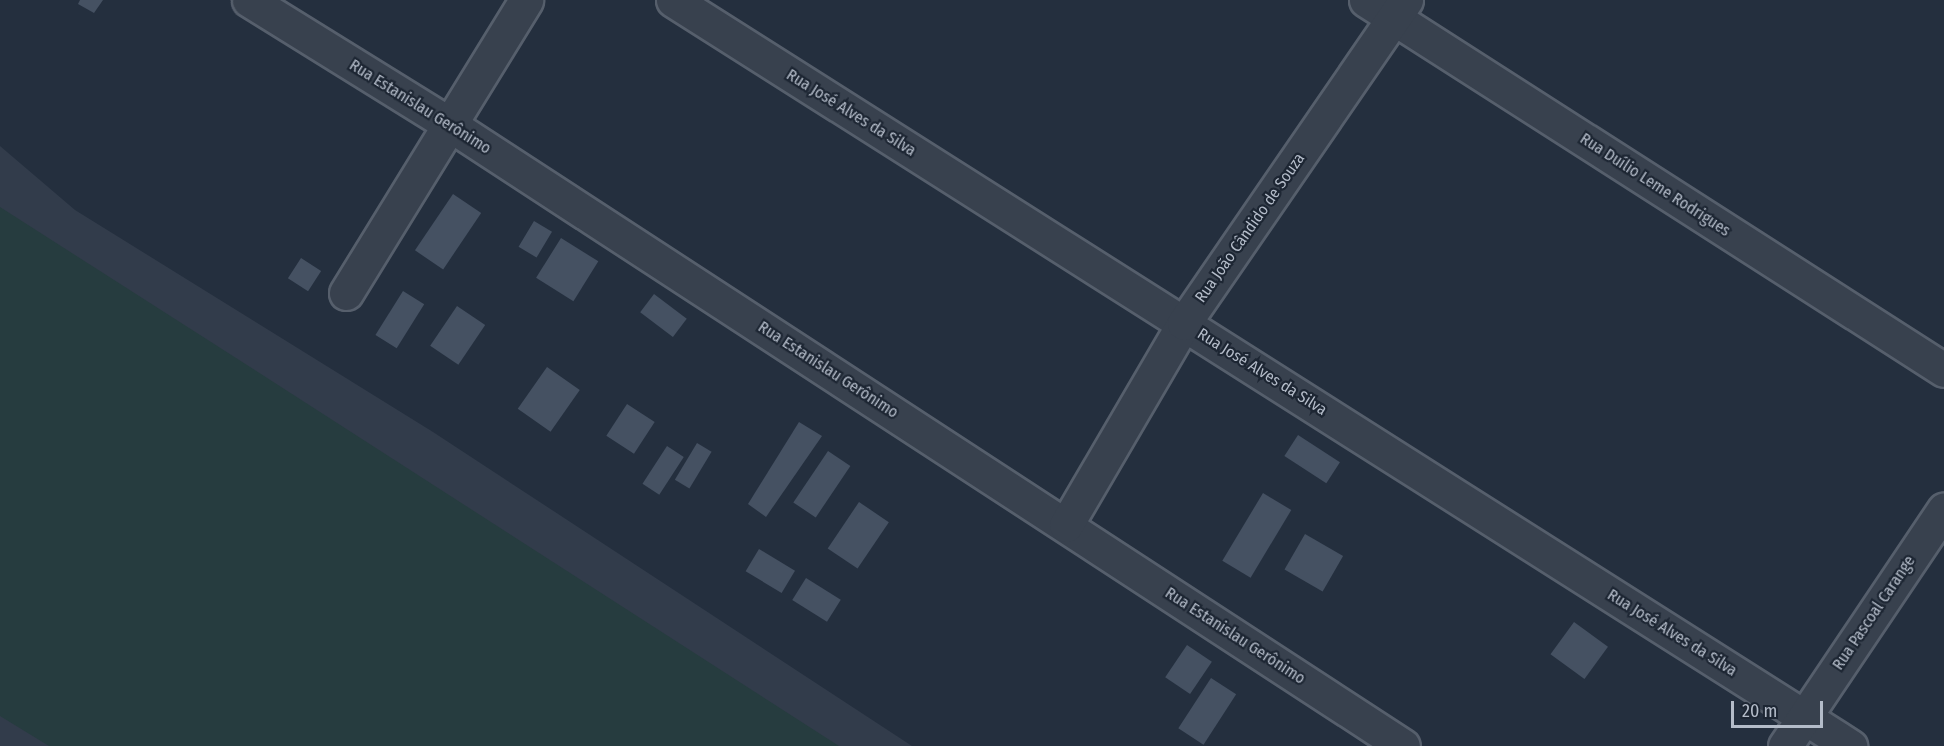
<!DOCTYPE html>
<html>
<head>
<meta charset="utf-8">
<style>
  body { margin:0 }
  #map { position:relative; width:1944px; height:746px; overflow:hidden; background:#242f3e; font-family:"Fira Sans Condensed",sans-serif }
  div>[style] { position:absolute }
  [style*='--x'] { left:calc(var(--x)*1px); top:calc(var(--y)*1px); width:calc(var(--w)*1px); rotate:calc(var(--a)*1deg) }
  .airport>* { inset:0; background:#323c4b }
  .green>* { inset:0; background:#263c3f }
  .building>* { inset:0; background:#455162; transform-origin:0 0 }
  .roads { filter:drop-shadow(2px 0 #565f6c) drop-shadow(-2px 0 #565f6c) drop-shadow(0 2px #565f6c) drop-shadow(0 -2px #565f6c) }
  .street>* { height:33px; margin:-16.5px; padding:0 16.5px; transform-origin:16.5px; border-radius:16.5px; background:#38414e }
  span { translate:-50% -50%; white-space:nowrap; text-align:center; line-height:1.15; -webkit-text-stroke:4.5px #1d2633; paint-order:stroke }
  .street-label { font-size:16px; color:#b4bcc9 }
  .scale { position:absolute; left:1731px; top:701px; width:92px; height:27px; box-sizing:border-box; border:3px solid #b4bcc9; border-top:0; padding-left:8px; font-size:18px; line-height:21px; white-space:nowrap; color:#b4bcc9; -webkit-text-stroke:4px #1d2633; paint-order:stroke }
</style>
</head>
<body>
<div id="map">
  <div class="airport">
    <div style="clip-path:polygon(0 146px,75px 210px,433px 432px,912px 746px,0 746px)"></div>
  </div>
  <div class="green">
    <div style="clip-path:polygon(0 207px,261px 374px,839px 746px,49px 746px,0 716px)"></div>
  </div>
  <div class="building">
    <div style="clip-path:polygon(80px 0,103px 0,94px 13px,78px 4px)"></div>
    <div style="left:453px;top:194px;width:34px;height:68px;rotate:34deg"></div>
    <div style="left:534px;top:221px;width:21px;height:30px;rotate:31deg"></div>
    <div style="left:561px;top:238px;width:44px;height:47px;rotate:32deg"></div>
    <div style="left:301px;top:258px;width:24px;height:24px;rotate:33deg"></div>
    <div style="left:403px;top:291px;width:25px;height:52px;rotate:32deg"></div>
    <div style="left:654px;top:294px;width:41px;height:23px;rotate:37deg"></div>
    <div style="left:457px;top:306px;width:34px;height:48px;rotate:34deg"></div>
    <div style="left:547px;top:367px;width:40px;height:51px;rotate:35deg"></div>
    <div style="left:627px;top:404px;width:33px;height:38px;rotate:33deg"></div>
    <div style="clip-path:polygon(799px 422px,822px 436px,766px 517px,748px 504px)"></div>
    <div style="left:1298px;top:435px;width:50px;height:25px;rotate:33deg"></div>
    <div style="left:697px;top:443px;width:17px;height:43px;rotate:31deg"></div>
    <div style="left:667px;top:446px;width:20px;height:45px;rotate:33deg"></div>
    <div style="left:828px;top:451px;width:27px;height:62px;rotate:34deg"></div>
    <div style="left:1263px;top:493px;width:33px;height:79px;rotate:31deg"></div>
    <div style="left:859px;top:502px;width:36px;height:56px;rotate:34deg"></div>
    <div style="left:1305px;top:534px;width:44px;height:41px;rotate:30deg"></div>
    <div style="left:759px;top:549px;width:42px;height:26px;rotate:31deg"></div>
    <div style="left:806px;top:578px;width:41px;height:26px;rotate:32deg"></div>
    <div style="left:1574px;top:622px;width:42px;height:40px;rotate:36deg"></div>
    <div style="left:1187px;top:645px;width:30px;height:39px;rotate:34deg"></div>
    <div style="left:1211px;top:678px;width:30px;height:60px;rotate:33deg"></div>
  </div>
  <div class="roads">
    <div class="street">
      <div style="--x:249;--y:0;--w:239;--a:31.8"></div>
      <div style="--x:452;--y:126;--w:1135;--a:33.1"></div>
      <div style="--x:673;--y:0;--w:1394;--a:32.37"></div>
      <div style="--x:1366;--y:0;--w:686;--a:32.62"></div>
      <div style="--x:346;--y:293;--w:344;--a:-58.4"></div>
      <div style="--x:1066;--y:525;--w:234;--a:-59.7"></div>
      <div style="--x:1184;--y:323;--w:392;--a:-55.5"></div>
      <div style="--x:1785;--y:746;--w:285;--a:-56.1"></div>
    </div>
  </div>
  <div class="street-label">
    <span style="left:420px;top:107px;rotate:32deg">Rua Estanislau Gerônimo</span>
    <span style="left:851px;top:113px;rotate:32deg">Rua José Alves da Silva</span>
    <span style="left:1655px;top:185px;rotate:33deg">Rua Duílio Leme Rodrigues</span>
    <span style="left:1250px;top:228px;rotate:-55deg">Rua João Cândido de Souza</span>
    <span style="left:828px;top:370px;rotate:33deg">Rua Estanislau Gerônimo</span>
    <span style="left:1262px;top:372px;rotate:32deg">Rua José Alves da Silva</span>
    <span style="left:1874px;top:613px;rotate:-56deg">Rua Pascoal Carange</span>
    <span style="left:1672px;top:633px;rotate:32deg">Rua José Alves da Silva</span>
    <span style="left:1235px;top:636px;rotate:33deg">Rua Estanislau Gerônimo</span>
  </div>
  <div class="scale">20 m</div>
</div>
</body>
</html>
